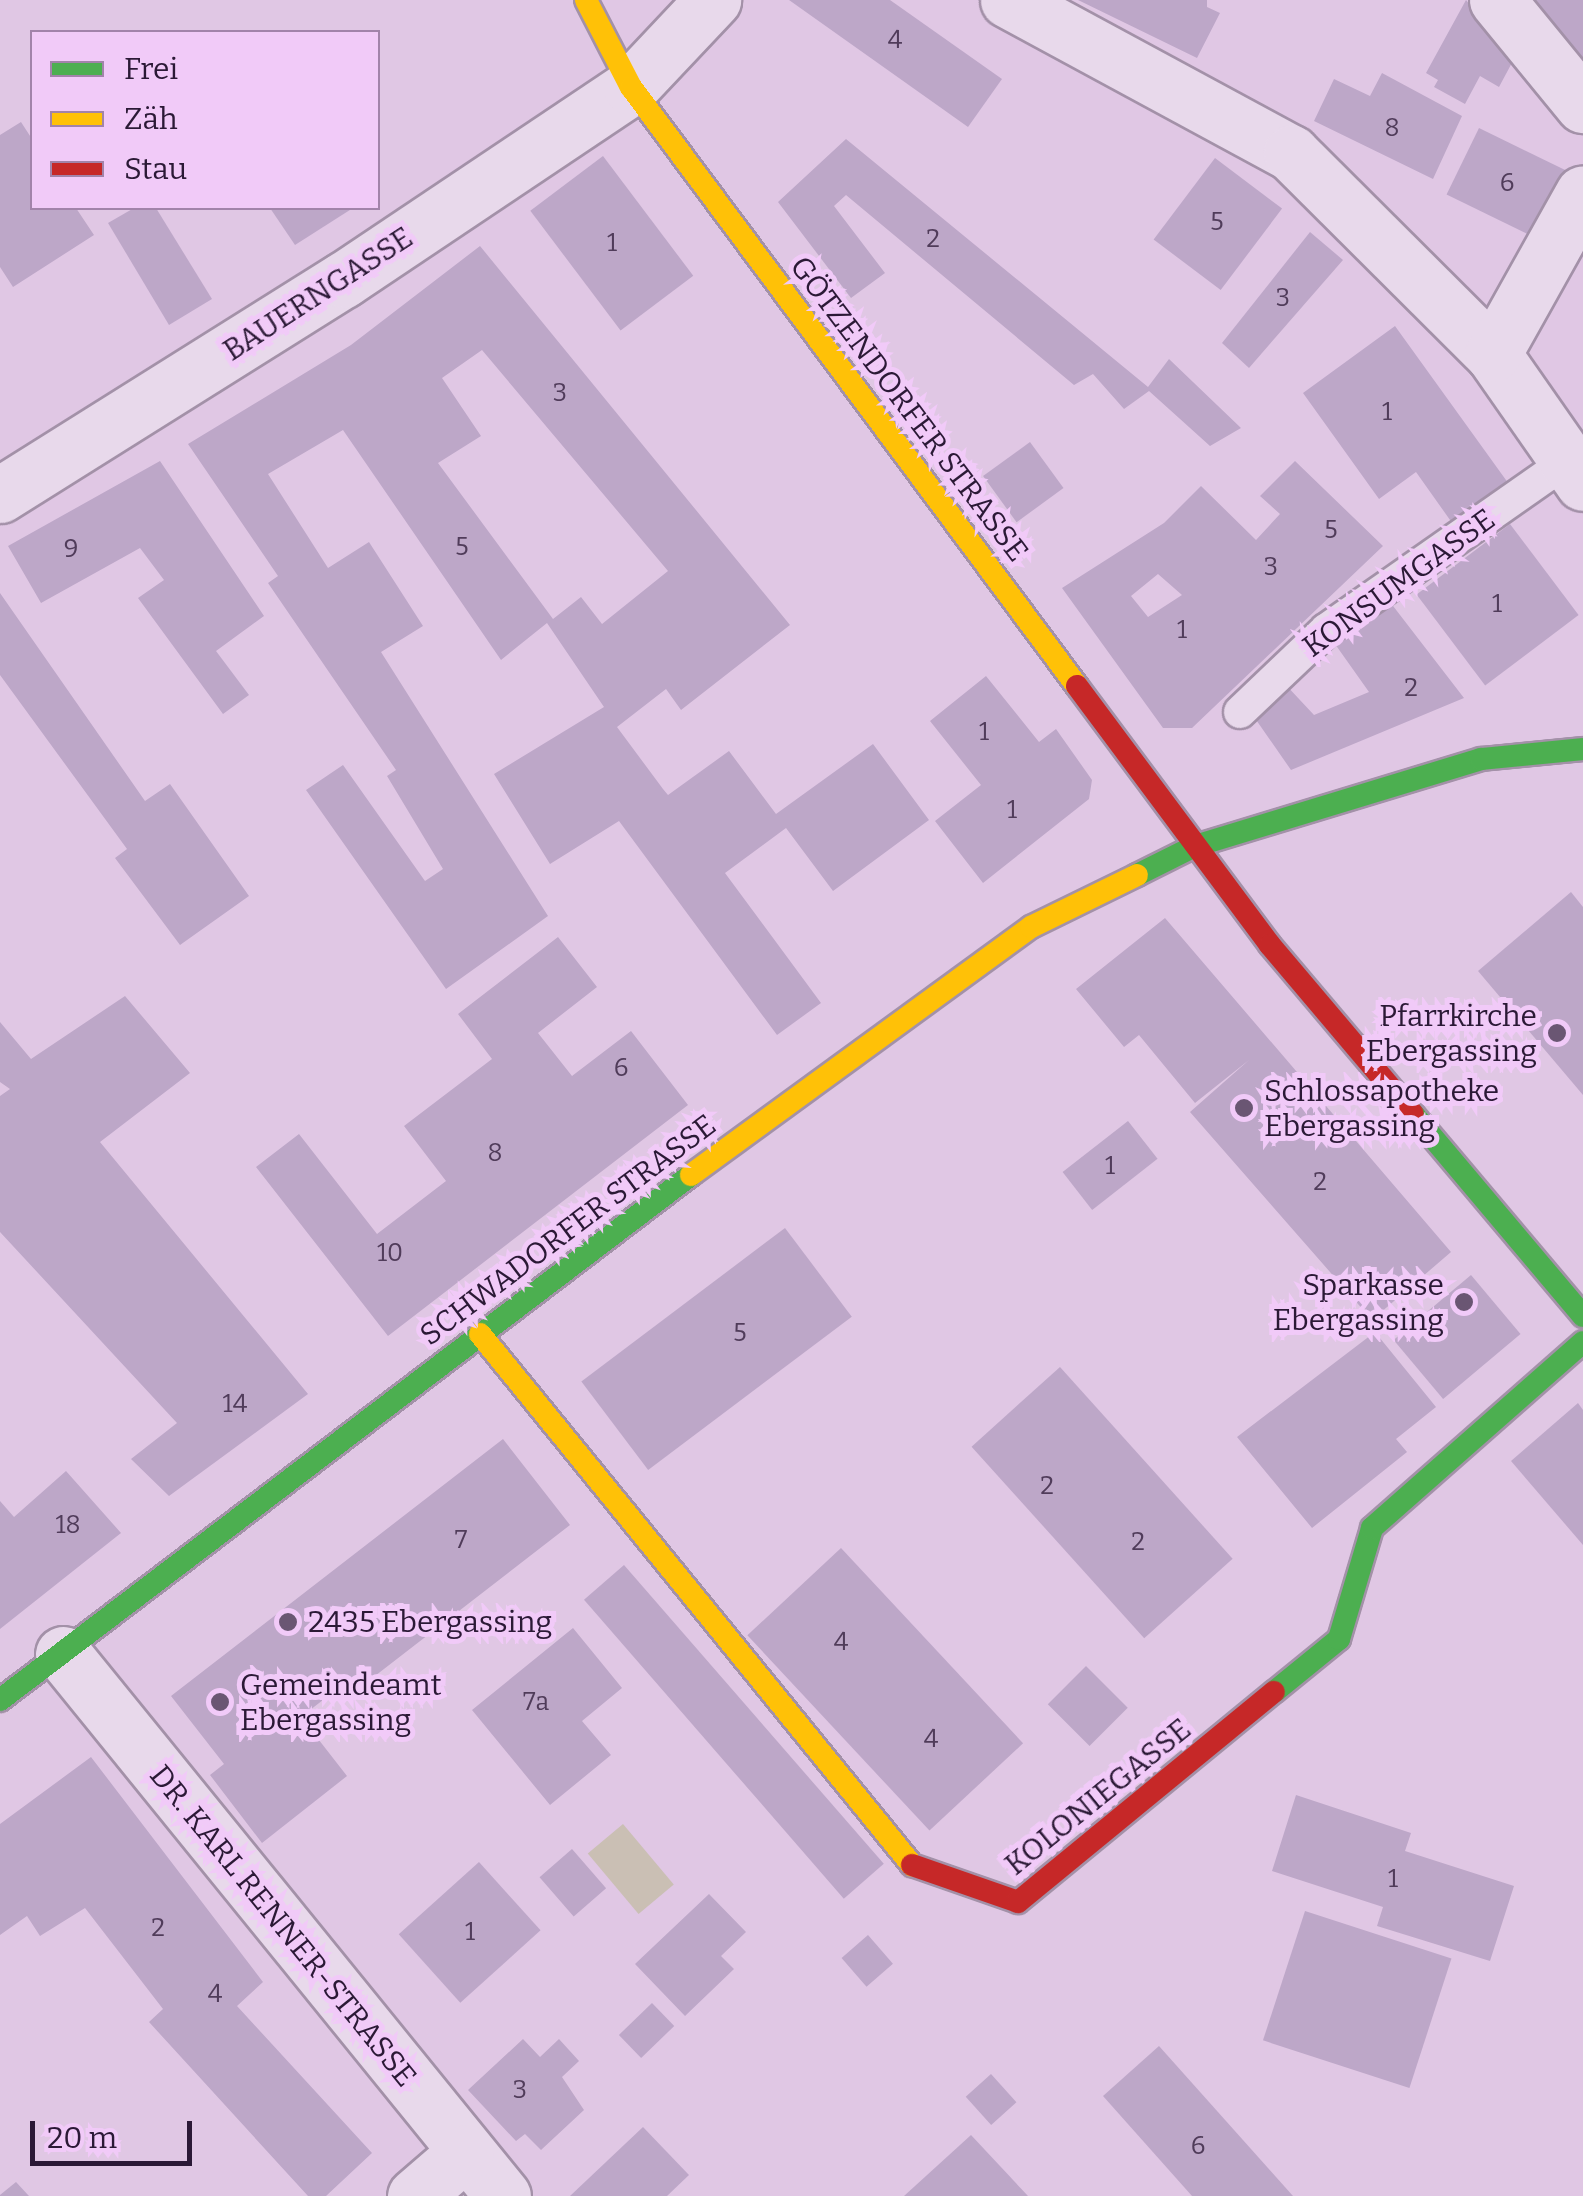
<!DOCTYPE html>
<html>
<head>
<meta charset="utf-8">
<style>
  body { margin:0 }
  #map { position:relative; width:1583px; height:2196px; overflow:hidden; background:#e0c7e4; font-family:Bitter,serif }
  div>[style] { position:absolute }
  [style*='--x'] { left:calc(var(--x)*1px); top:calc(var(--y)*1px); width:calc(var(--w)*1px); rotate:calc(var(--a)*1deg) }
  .water>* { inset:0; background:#cabfb4; transform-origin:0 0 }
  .building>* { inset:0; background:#bda7c8; transform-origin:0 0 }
  .roads { filter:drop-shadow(2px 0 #a391a8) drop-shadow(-2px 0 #a391a8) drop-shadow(0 2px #a391a8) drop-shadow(0 -2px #a391a8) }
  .lane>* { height:32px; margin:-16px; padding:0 16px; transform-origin:16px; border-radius:16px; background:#e8d9eb }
  .street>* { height:55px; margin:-27.5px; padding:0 27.5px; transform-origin:27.5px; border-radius:27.5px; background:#e8d9eb }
  .fast>* { height:22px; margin:-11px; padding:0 11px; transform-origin:11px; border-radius:11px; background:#4caf50 }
  .slow>* { height:22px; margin:-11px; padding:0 11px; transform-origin:11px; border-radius:11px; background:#ffc107 }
  .jam>* { height:22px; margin:-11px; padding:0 11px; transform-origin:11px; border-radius:11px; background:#c62828 }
  .dots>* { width:28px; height:28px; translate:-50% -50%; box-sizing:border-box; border:5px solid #f1caf8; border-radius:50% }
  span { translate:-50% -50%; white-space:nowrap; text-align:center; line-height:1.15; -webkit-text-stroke:10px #f1caf8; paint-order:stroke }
  .number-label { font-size:25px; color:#503c5a }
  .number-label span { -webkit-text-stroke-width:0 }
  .street-label { font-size:30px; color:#2b1936 }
  .poi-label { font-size:30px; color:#2b1936 }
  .right { translate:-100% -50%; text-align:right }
  .left { translate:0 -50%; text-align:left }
  .legend { position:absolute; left:30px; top:30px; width:350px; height:180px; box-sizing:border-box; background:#f1caf8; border:2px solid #a283aa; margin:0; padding:12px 18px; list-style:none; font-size:30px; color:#2b1936 }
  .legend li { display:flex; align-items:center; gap:20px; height:50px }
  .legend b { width:50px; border:2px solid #a283aa }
  .scale { position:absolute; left:30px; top:2121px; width:162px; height:45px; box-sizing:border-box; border:5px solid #2b1936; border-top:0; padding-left:12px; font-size:30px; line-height:35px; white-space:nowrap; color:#2b1936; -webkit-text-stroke:8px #f1caf8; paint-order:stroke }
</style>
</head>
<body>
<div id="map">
  <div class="water">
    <div style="left:623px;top:1824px;width:79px;height:46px;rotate:50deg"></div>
  </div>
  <div class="building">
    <div style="clip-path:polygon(789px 0,890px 0,1002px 79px,968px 127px)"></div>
    <div style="clip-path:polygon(1078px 0,1207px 0,1207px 7px,1220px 13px,1197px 58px)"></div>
    <div style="clip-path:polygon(1466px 0,1514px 59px,1499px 87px,1480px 76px,1465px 104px,1434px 87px,1438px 80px,1426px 73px)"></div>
    <div style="clip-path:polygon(1528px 0,1583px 0,1583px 62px,1552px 20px)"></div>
    <div style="clip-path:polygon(1382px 73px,1462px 116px,1433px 179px,1314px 121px,1334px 79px,1370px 96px)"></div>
    <div style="clip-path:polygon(21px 122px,32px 139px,32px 208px,76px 208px,94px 235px,13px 287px,0 267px,0 135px)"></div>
    <div style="left:1479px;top:128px;width:97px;height:74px;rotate:26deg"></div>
    <div style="clip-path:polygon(846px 139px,1148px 387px,1169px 359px,1241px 428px,1210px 446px,1149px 391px,1124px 409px,1093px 374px,1074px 385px,846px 195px,834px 206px,885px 273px,851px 298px,778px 202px)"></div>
    <div style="left:603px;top:156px;width:150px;height:91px;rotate:53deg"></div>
    <div style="left:1215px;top:158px;width:84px;height:102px;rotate:37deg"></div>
    <div style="clip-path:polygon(134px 208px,156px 208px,212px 299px,169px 325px,108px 223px)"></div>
    <div style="clip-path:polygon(270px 208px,353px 208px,295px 245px)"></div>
    <div style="clip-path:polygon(1310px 232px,1343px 260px,1249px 368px,1222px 343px)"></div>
    <div style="clip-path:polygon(evenodd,480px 246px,790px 625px,681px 710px,666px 689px,617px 727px,663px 789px,668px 795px,729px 751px,776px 814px,873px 744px,929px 820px,833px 891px,786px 828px,725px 873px,821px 1003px,777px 1035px,619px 821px,550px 864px,494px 774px,604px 707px,547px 623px,501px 660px,343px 430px,268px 474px,328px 568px,369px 542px,423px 626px,381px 652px,548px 916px,446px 989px,306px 790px,343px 765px,425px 881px,443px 869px,387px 776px,396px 770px,268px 583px,278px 576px,188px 444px,351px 345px,480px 246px,482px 350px,668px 571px,602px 624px,581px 597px,553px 619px,438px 463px,481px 436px,442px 378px,482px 350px)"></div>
    <div style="clip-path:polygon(1395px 326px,1511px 487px,1455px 527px,1416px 472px,1379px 499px,1303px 393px)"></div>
    <div style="left:1030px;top:442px;width:57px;height:58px;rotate:54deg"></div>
    <div style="clip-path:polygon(160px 461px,264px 616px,216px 651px,249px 695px,223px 714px,138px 598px,164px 580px,140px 548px,41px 603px,8px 546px)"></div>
    <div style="clip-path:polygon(evenodd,1295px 461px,1383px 546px,1192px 728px,1163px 728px,1062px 588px,1164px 523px,1201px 486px,1256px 540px,1280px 514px,1260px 496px,1295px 461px,1158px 574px,1182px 595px,1148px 617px,1131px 596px,1158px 574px)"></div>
    <div style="left:1510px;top:524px;width:114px;height:117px;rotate:53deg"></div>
    <div style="clip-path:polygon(0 593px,145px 801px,170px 784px,249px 896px,180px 945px,115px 858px,127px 849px,0 675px)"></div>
    <div style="clip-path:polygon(1390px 602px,1464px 698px,1291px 770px,1252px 714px,1285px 684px,1314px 715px,1369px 692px,1335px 644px)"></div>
    <div style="clip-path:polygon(986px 676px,1039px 742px,1056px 729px,1092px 780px,1089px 799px,983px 883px,935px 821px,981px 785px,930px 721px)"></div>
    <div style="clip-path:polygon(1571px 892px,1583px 907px,1583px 1095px,1478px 971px)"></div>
    <div style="clip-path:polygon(1165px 918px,1451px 1252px,1372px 1320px,1190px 1112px,1249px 1060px,1195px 1103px,1139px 1035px,1124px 1047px,1076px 989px)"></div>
    <div style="clip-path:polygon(558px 937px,597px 987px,538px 1033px,572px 1076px,631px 1031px,688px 1105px,388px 1336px,256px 1167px,299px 1134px,377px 1234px,446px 1181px,404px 1126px,492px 1059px,458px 1014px)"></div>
    <div style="clip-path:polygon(125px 996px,190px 1073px,100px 1142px,308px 1394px,169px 1496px,131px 1459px,177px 1423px,0 1232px,0 1096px,10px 1089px,0 1082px,0 1022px,31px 1059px)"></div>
    <div style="left:1128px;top:1121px;width:48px;height:83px;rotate:52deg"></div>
    <div style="left:785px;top:1228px;width:111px;height:255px;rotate:53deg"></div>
    <div style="left:1471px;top:1275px;width:77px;height:101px;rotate:50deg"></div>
    <div style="clip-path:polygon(1375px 1332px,1436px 1407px,1396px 1439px,1407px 1452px,1312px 1528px,1237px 1437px)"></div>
    <div style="left:1060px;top:1367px;width:258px;height:119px;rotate:48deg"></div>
    <div style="clip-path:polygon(1578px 1403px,1583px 1410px,1583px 1545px,1511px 1461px)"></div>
    <div style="clip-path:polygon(503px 1439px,570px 1525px,340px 1703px,332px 1693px,301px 1717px,347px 1776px,262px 1843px,210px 1775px,224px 1764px,171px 1696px)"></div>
    <div style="clip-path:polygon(66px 1471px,121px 1533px,0 1629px,0 1501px,14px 1517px)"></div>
    <div style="left:841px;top:1548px;width:267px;height:128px;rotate:47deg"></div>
    <div style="left:624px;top:1565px;width:396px;height:53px;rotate:49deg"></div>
    <div style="clip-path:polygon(573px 1628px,622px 1688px,582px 1721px,611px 1755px,550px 1805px,472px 1710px)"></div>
    <div style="left:1086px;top:1666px;width:59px;height:54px;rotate:45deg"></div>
    <div style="clip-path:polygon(91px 1757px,263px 1982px,237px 2006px,372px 2153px,326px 2196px,308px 2196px,149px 2022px,163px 2009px,85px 1908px,40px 1936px,27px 1916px,0 1935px,0 1824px)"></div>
    <div style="clip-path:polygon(1296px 1795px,1411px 1833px,1405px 1851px,1514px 1886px,1490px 1961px,1377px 1926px,1383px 1907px,1272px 1871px)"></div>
    <div style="left:572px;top:1849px;width:52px;height:43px;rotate:49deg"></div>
    <div style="left:479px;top:1862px;width:92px;height:108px;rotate:48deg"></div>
    <div style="clip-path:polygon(709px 1894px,746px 1932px,721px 1956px,734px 1969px,685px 2016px,635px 1964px)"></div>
    <div style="left:1305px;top:1911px;width:154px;height:136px;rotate:18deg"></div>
    <div style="left:868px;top:1935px;width:38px;height:35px;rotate:49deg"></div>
    <div style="left:652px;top:2003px;width:32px;height:46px;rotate:46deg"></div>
    <div style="clip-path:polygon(523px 2039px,540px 2057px,559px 2039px,579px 2061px,562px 2077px,584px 2110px,541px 2150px,525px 2134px,516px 2141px,468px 2090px)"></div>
    <div style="clip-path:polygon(1159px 2046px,1293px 2196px,1192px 2196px,1103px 2096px)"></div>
    <div style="left:991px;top:2074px;width:38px;height:34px;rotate:48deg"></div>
    <div style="clip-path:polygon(643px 2127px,689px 2175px,667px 2196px,570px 2196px)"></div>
    <div style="clip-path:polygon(971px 2135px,1028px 2196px,904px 2196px)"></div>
    <div style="clip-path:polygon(16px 2182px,29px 2196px,0 2196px,0 2195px)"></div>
  </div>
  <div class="roads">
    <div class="lane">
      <div style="--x:1240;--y:712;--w:119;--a:-43.6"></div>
      <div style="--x:1326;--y:630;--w:293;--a:-35"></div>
    </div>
    <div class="street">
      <div style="--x:1008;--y:0;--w:322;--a:28.4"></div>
      <div style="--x:1291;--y:153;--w:285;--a:44.9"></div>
      <div style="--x:1493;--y:354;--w:157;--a:55.1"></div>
      <div style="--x:1497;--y:0;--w:136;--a:50.7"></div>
      <div style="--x:1493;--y:354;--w:184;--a:-60.8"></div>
      <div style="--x:0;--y:495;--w:405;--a:-32.1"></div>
      <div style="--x:343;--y:280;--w:347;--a:-33.8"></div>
      <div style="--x:631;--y:87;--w:120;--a:-46.7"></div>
      <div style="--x:63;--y:1654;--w:698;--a:50.93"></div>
      <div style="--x:415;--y:2196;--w:67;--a:-40.8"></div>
    </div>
    <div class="fast">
      <div style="--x:1137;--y:875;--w:65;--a:-26.6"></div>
      <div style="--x:1195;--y:846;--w:299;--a:-16.9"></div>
      <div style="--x:1481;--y:759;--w:102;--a:-5.6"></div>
      <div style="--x:1413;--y:1114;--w:264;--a:49.9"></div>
      <div style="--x:1274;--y:1692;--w:84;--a:-39.2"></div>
      <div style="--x:1339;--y:1639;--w:116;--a:-73.4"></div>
      <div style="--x:1372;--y:1528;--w:281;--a:-41.4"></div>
      <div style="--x:0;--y:1700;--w:868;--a:-37.23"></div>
    </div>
    <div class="slow">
      <div style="--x:586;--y:0;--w:98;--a:62.7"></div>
      <div style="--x:631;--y:87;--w:747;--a:53.33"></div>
      <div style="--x:691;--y:1175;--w:421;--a:-36.1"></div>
      <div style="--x:1031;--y:927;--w:118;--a:-26.1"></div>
      <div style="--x:480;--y:1334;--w:685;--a:50.87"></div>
    </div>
    <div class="jam">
      <div style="--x:1077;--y:686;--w:323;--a:53.3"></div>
      <div style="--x:1270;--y:945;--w:221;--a:49.8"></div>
      <div style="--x:912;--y:1865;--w:112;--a:19.2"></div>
      <div style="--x:1018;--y:1902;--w:331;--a:-39.4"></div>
    </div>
  </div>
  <div class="dots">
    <div style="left:1557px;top:1033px;background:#6a5673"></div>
    <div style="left:1244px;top:1108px;background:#6a5673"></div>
    <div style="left:1464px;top:1302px;background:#6a5673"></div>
    <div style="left:288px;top:1622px;background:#6a5673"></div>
    <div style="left:220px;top:1702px;background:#6a5673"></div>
  </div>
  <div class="number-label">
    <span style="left:895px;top:40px">4</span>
    <span style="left:1392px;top:128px">8</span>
    <span style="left:1507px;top:183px">6</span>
    <span style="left:1217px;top:222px">5</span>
    <span style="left:933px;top:239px">2</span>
    <span style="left:612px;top:243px">1</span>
    <span style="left:1283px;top:298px">3</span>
    <span style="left:560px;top:393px">3</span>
    <span style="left:1387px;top:412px">1</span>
    <span style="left:1331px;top:530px">5</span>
    <span style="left:462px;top:547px">5</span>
    <span style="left:71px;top:549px">9</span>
    <span style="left:1271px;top:567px">3</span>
    <span style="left:1497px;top:604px">1</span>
    <span style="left:1182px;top:630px">1</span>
    <span style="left:1411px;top:688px">2</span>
    <span style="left:984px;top:732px">1</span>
    <span style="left:1012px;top:810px">1</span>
    <span style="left:621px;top:1068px">6</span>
    <span style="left:495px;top:1153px">8</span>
    <span style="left:1110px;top:1166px">1</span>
    <span style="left:1320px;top:1182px">2</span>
    <span style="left:390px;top:1253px">10</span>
    <span style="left:740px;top:1333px">5</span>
    <span style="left:235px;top:1404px">14</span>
    <span style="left:1047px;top:1486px">2</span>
    <span style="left:68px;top:1525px">18</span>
    <span style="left:461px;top:1540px">7</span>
    <span style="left:1138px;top:1542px">2</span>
    <span style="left:841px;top:1642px">4</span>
    <span style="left:536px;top:1702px">7a</span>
    <span style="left:931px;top:1739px">4</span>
    <span style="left:1393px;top:1879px">1</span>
    <span style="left:158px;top:1928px">2</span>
    <span style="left:470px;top:1932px">1</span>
    <span style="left:215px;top:1994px">4</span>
    <span style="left:520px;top:2090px">3</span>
    <span style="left:1198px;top:2146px">6</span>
  </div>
  <div class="street-label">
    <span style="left:318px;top:294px;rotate:-33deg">BAUERNGASSE</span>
    <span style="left:909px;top:409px;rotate:53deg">GÖTZENDORFER STRASSE</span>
    <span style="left:1399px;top:583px;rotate:-36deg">KONSUMGASSE</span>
    <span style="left:568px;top:1230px;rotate:-37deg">SCHWADORFER STRASSE</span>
    <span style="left:1098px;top:1797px;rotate:-39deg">KOLONIEGASSE</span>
    <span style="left:283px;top:1926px;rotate:51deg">DR. KARL RENNER-STRASSE</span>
  </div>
  <div class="poi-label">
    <span class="right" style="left:1537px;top:1033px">Pfarrkirche<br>Ebergassing</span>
    <span class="left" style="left:1264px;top:1108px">Schlossapotheke<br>Ebergassing</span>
    <span class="right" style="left:1444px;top:1302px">Sparkasse<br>Ebergassing</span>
    <span class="left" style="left:308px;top:1622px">2435 Ebergassing</span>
    <span class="left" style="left:240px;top:1702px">Gemeindeamt<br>Ebergassing</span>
  </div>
  <ul class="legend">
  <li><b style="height:12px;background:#4caf50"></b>Frei</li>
  <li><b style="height:12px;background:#ffc107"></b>Zäh</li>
  <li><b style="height:12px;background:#c62828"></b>Stau</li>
  </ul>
  <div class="scale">20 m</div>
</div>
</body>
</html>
